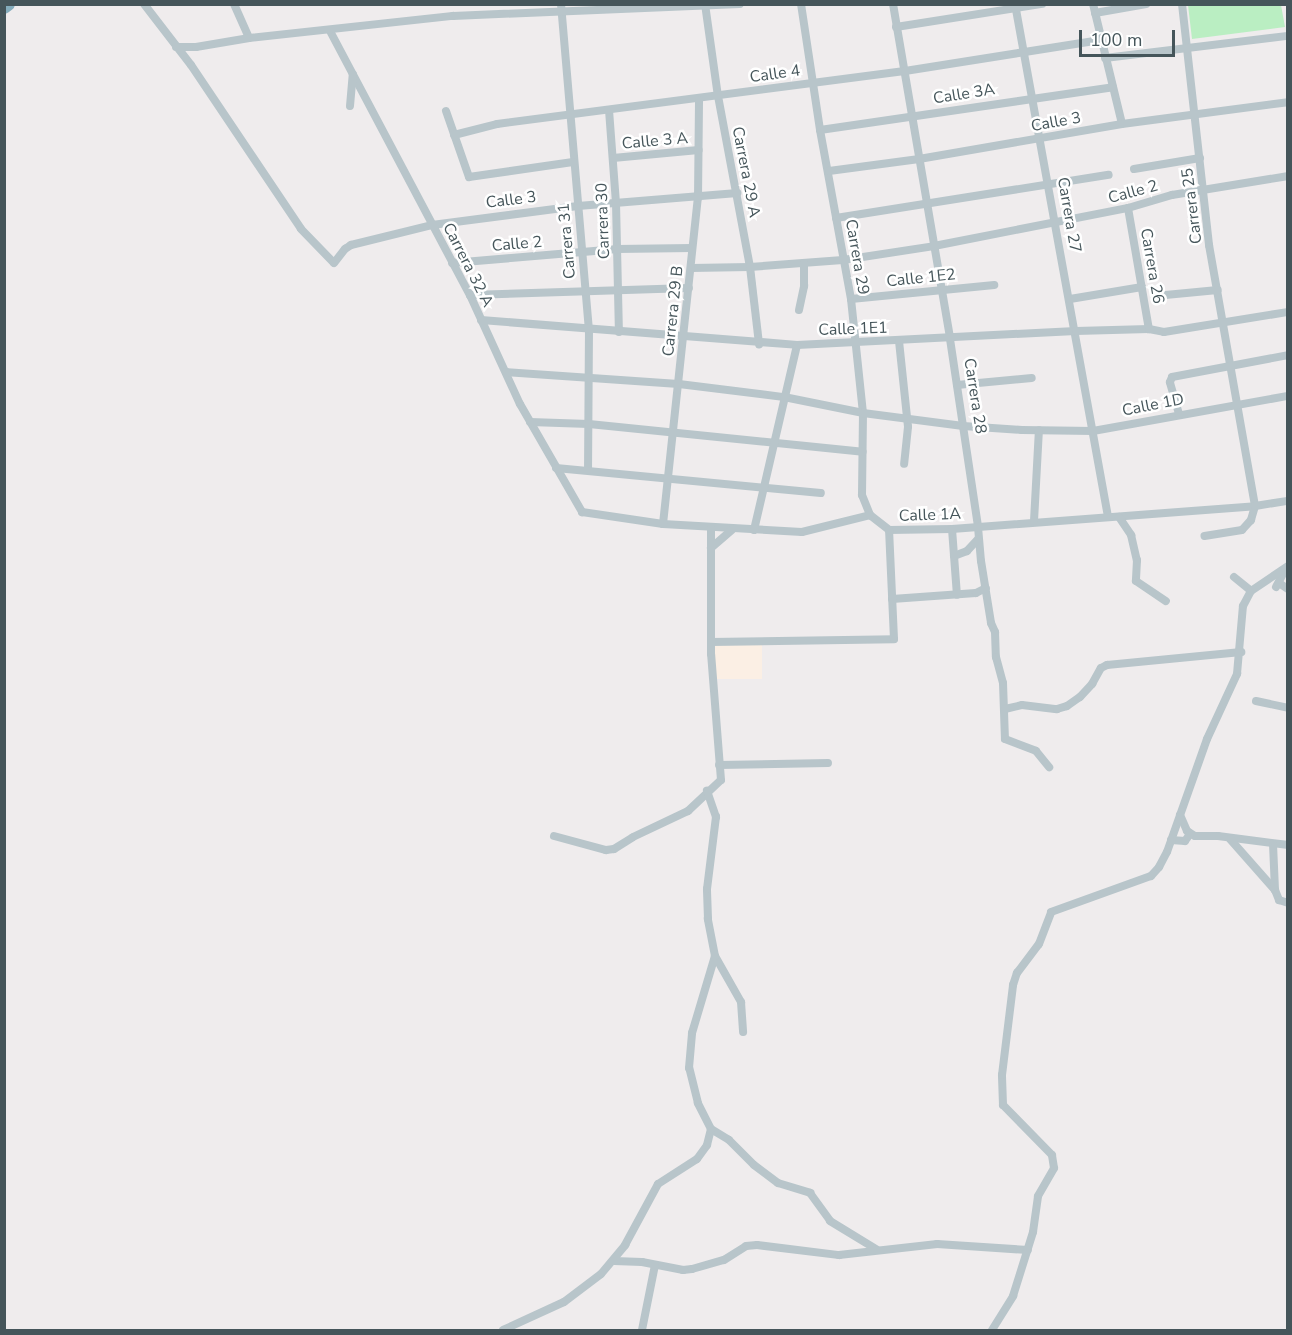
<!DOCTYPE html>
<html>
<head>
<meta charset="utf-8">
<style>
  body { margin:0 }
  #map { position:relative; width:1292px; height:1335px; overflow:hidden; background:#efeced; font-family:"Nunito Sans",sans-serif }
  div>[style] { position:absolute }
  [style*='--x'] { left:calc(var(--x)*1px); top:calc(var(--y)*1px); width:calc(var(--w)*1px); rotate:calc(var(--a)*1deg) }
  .commercial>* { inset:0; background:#fbefe4; transform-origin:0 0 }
  .green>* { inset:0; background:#baeec2 }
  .street>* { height:8px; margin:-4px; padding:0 4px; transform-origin:4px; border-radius:4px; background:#b8c5ca }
  .highway>* { height:14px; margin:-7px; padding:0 7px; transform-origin:7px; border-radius:7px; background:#84acbc }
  span { translate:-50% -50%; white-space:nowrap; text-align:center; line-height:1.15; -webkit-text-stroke:5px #fff; paint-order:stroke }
  .street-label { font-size:16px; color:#45555a }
  .frame { position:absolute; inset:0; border:6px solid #45555a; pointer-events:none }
  .scale { position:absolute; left:1079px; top:30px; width:96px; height:27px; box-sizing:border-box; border:3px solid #45555a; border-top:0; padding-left:8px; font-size:18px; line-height:21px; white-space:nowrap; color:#45555a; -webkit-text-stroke:4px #fff; paint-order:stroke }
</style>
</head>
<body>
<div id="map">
  <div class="commercial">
    <div style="left:714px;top:643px;width:48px;height:36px"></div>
  </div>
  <div class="green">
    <div style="clip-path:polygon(1188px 5px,1281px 5px,1285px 27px,1192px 39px)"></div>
  </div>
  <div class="street">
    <div style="--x:144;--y:4;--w:77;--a:52.4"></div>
    <div style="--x:191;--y:65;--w:197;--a:56.1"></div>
    <div style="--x:301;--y:229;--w:47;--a:45.9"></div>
    <div style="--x:334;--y:263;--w:18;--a:-52"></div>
    <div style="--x:345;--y:249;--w:7;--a:-34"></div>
    <div style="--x:351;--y:245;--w:83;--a:-13.9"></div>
    <div style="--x:432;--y:225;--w:147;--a:-7.4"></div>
    <div style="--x:578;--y:206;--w:160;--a:-4.7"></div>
    <div style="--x:234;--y:4;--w:37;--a:66"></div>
    <div style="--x:561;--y:4;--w:326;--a:85.1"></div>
    <div style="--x:589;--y:329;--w:141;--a:90.4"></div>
    <div style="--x:705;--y:4;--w:93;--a:82"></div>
    <div style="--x:718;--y:96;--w:174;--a:79.4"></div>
    <div style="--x:750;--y:267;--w:78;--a:83.3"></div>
    <div style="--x:801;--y:4;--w:127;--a:81.4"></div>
    <div style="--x:820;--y:130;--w:172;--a:79.6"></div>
    <div style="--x:851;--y:299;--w:115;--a:84"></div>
    <div style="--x:863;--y:413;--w:82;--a:90.7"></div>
    <div style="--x:862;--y:495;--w:22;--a:68"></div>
    <div style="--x:893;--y:4;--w:340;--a:80.3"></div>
    <div style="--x:950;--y:339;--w:190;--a:81.5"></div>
    <div style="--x:978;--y:527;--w:34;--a:85"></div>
    <div style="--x:981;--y:561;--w:63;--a:80.8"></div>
    <div style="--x:991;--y:623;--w:10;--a:66"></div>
    <div style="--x:995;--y:632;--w:25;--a:88"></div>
    <div style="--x:996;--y:657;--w:27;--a:75"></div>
    <div style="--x:1003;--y:683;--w:56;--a:88"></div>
    <div style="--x:1005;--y:739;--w:33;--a:21"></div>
    <div style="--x:1036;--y:751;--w:21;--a:51"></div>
    <div style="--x:1015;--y:4;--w:521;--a:79.72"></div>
    <div style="--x:1093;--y:4;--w:123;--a:76.4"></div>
    <div style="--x:1182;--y:4;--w:243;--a:83.6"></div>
    <div style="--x:1209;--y:245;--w:265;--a:80"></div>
    <div style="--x:1255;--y:506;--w:15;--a:106"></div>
    <div style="--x:1251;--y:520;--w:13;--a:132"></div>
    <div style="--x:1242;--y:530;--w:38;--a:171"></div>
    <div style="--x:1095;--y:13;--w:52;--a:-10"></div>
    <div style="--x:896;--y:27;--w:148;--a:-9"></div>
    <div style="--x:330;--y:31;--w:299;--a:62.1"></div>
    <div style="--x:470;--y:295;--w:120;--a:65.4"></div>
    <div style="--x:520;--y:404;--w:125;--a:60.1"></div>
    <div style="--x:582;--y:512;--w:82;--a:8.4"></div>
    <div style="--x:663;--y:524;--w:139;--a:3.3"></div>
    <div style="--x:802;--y:532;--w:70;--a:-14"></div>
    <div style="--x:870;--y:515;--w:24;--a:38"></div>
    <div style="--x:889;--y:530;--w:63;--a:-0.9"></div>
    <div style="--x:952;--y:529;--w:304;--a:-4.3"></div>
    <div style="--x:1255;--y:506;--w:33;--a:-9"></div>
    <div style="--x:176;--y:47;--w:20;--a:0"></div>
    <div style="--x:196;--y:47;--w:54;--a:-9.6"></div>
    <div style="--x:249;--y:38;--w:205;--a:-6.2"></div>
    <div style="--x:453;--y:16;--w:287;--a:-2.4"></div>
    <div style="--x:1105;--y:58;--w:184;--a:-6.9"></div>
    <div style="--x:350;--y:106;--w:32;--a:-85"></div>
    <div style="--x:609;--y:110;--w:93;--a:85.7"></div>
    <div style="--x:616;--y:203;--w:129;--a:88.7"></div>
    <div style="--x:446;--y:111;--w:70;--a:70.8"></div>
    <div style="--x:469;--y:177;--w:105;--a:-8.2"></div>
    <div style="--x:820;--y:130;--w:296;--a:-8.3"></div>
    <div style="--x:454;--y:135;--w:44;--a:-14.3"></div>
    <div style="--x:497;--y:124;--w:411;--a:-7.4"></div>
    <div style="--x:905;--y:71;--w:198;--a:-9"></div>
    <div style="--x:613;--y:158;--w:86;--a:-5.3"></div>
    <div style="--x:1134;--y:169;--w:67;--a:-9.5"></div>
    <div style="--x:829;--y:171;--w:91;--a:-7.6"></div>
    <div style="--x:919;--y:159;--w:206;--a:-9.8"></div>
    <div style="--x:1122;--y:124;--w:167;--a:-7.5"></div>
    <div style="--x:1128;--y:208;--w:123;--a:80.2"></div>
    <div style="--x:836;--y:218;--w:276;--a:-9"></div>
    <div style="--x:452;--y:263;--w:166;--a:-4.8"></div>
    <div style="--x:617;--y:249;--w:75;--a:-0.8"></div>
    <div style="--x:691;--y:268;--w:59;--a:-1"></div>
    <div style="--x:750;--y:267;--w:93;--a:-4.3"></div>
    <div style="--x:843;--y:260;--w:92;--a:-8.7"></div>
    <div style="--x:934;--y:246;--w:198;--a:-11.1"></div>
    <div style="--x:1128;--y:208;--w:46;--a:-16.5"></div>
    <div style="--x:1172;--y:195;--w:118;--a:-9.3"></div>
    <div style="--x:470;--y:295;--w:219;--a:-1.8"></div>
    <div style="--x:1155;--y:296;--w:63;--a:-5.4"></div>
    <div style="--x:851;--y:299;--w:144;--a:-5.6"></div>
    <div style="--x:1070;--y:299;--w:73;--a:-9.5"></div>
    <div style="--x:799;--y:310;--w:25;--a:-78"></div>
    <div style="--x:804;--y:286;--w:23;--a:-90"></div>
    <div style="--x:481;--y:320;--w:317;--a:4.5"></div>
    <div style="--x:797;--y:345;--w:279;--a:-2.9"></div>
    <div style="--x:1076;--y:331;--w:73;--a:-1.6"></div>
    <div style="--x:1149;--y:329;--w:15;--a:11"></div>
    <div style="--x:1164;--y:332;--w:126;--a:-9.2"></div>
    <div style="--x:899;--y:341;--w:86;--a:84"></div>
    <div style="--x:908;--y:427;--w:37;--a:96"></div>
    <div style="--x:506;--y:372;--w:173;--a:4"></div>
    <div style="--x:679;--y:384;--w:106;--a:7.1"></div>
    <div style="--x:784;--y:397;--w:81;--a:11.4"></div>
    <div style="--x:863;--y:413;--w:101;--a:7.4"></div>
    <div style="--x:963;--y:426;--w:59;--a:3.9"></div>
    <div style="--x:1022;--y:430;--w:71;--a:0.8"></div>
    <div style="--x:1093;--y:431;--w:198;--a:-10.2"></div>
    <div style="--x:957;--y:385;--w:75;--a:-5.3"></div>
    <div style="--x:1179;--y:414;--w:33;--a:-106"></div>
    <div style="--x:1170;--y:382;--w:5;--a:-68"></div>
    <div style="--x:1172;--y:377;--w:118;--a:-10.7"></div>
    <div style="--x:530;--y:422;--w:59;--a:1.9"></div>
    <div style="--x:589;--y:424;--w:275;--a:5.8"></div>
    <div style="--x:556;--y:468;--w:266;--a:5.4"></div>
    <div style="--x:1119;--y:517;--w:22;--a:56"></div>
    <div style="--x:1131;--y:535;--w:26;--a:77"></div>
    <div style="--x:1137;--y:560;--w:21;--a:93"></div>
    <div style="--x:1136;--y:581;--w:36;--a:34"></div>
    <div style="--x:1034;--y:521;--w:91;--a:-86.9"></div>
    <div style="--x:663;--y:524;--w:328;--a:-83.9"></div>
    <div style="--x:698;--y:198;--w:98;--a:-89.4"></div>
    <div style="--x:952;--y:529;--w:66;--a:85.7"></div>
    <div style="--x:754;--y:530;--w:190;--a:-76.9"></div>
    <div style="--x:711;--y:548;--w:28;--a:-41"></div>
    <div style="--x:954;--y:556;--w:14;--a:-21"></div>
    <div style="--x:967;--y:551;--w:16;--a:-47"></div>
    <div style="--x:1234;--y:577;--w:22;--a:39"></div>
    <div style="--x:1279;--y:583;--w:11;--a:34"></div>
    <div style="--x:1276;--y:587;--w:21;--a:-62"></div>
    <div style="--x:892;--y:599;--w:84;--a:-4.1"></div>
    <div style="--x:976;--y:593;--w:11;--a:-27"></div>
    <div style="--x:711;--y:642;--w:183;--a:-0.9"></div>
    <div style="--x:894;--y:639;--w:109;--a:-92.6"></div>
    <div style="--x:1256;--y:701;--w:33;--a:12"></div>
    <div style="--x:1005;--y:709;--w:17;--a:-13"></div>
    <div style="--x:1022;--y:705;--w:35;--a:7"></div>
    <div style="--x:1057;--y:709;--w:10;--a:-17"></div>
    <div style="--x:1067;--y:706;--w:16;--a:-35"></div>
    <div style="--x:1080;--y:697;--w:18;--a:-47"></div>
    <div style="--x:1092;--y:684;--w:18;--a:-61"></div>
    <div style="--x:1101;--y:668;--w:7;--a:-27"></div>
    <div style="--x:1107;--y:665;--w:135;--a:-5.5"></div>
    <div style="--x:719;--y:765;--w:109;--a:-1.1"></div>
    <div style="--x:1180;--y:815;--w:17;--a:66"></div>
    <div style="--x:1187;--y:831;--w:9;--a:32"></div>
    <div style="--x:1195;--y:836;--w:23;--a:0"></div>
    <div style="--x:1218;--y:836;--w:71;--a:7.3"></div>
    <div style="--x:554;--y:836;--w:54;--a:15.1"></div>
    <div style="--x:606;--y:850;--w:8;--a:-7"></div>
    <div style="--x:614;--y:849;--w:22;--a:-32"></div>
    <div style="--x:633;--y:837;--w:61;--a:-25.3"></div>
    <div style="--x:688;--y:811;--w:45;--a:-43.2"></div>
    <div style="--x:721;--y:780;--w:126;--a:-94.5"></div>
    <div style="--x:711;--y:654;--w:126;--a:-90"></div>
    <div style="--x:1230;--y:839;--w:68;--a:48.6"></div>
    <div style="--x:1171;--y:840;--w:14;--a:4"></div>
    <div style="--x:1185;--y:841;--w:9;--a:-54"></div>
    <div style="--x:1273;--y:844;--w:46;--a:87.5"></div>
    <div style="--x:1275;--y:890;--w:11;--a:68"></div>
    <div style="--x:1279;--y:900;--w:9;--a:18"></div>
    <div style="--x:715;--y:956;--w:53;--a:60.5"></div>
    <div style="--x:741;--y:1002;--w:30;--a:86"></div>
    <div style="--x:711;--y:1129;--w:21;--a:31"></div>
    <div style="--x:729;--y:1140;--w:35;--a:45"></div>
    <div style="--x:754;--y:1165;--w:30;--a:37"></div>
    <div style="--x:778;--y:1183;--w:34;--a:17"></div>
    <div style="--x:810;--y:1193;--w:34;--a:54"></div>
    <div style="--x:830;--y:1221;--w:54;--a:31.3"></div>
    <div style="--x:614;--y:1261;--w:28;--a:2"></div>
    <div style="--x:642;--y:1262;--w:42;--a:11"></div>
    <div style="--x:683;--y:1270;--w:9;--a:-6"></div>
    <div style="--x:692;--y:1269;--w:33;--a:-16"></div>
    <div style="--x:724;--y:1260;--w:26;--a:-32"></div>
    <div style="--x:746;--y:1246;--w:11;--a:-5"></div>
    <div style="--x:757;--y:1245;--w:83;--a:7"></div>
    <div style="--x:839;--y:1255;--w:99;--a:-6.4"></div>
    <div style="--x:937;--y:1244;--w:91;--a:3.8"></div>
    <div style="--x:503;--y:1330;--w:67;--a:-24.7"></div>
    <div style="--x:564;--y:1302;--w:46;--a:-37.1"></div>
    <div style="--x:601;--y:1274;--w:38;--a:-50"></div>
    <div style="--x:625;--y:1245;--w:69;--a:-61.6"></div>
    <div style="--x:658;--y:1184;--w:46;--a:-32.7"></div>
    <div style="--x:697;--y:1159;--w:17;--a:-54"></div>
    <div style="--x:707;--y:1145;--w:16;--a:-76"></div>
    <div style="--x:711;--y:1129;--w:29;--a:-117"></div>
    <div style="--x:698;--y:1103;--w:36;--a:-104"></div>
    <div style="--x:689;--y:1068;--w:35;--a:-85"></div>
    <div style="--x:692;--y:1033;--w:80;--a:-73.4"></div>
    <div style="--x:715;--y:956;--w:38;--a:-101"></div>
    <div style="--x:708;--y:919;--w:30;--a:-92"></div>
    <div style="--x:707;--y:889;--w:73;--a:-82.9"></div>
    <div style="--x:716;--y:817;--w:28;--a:-109"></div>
    <div style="--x:642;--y:1330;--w:66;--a:-78.7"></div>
    <div style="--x:992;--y:1330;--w:40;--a:-58"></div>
    <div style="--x:1013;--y:1296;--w:67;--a:-72.6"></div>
    <div style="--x:1033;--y:1232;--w:36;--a:-82"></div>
    <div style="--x:1038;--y:1196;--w:32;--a:-60"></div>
    <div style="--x:1054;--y:1168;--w:13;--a:-99"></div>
    <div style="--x:1052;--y:1155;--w:70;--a:-134.4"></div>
    <div style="--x:1003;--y:1105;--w:30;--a:-92"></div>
    <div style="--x:1002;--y:1075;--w:91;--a:-83"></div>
    <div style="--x:1013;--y:985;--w:13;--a:-72"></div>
    <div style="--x:1017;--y:973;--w:36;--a:-53"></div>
    <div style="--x:1039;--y:944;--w:34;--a:-69"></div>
    <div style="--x:1051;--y:912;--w:106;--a:-19.8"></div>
    <div style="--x:1151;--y:876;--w:12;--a:-48"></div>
    <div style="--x:1159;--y:867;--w:17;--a:-62"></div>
    <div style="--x:1167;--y:852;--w:120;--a:-70.5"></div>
    <div style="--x:1207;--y:739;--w:72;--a:-65.2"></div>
    <div style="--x:1237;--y:674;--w:68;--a:-85"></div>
    <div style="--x:1243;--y:606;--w:17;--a:-62"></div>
    <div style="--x:1251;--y:591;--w:45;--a:-34"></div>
  </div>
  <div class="highway">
    <div style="--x:4;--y:7;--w:5;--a:-37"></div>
  </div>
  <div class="street-label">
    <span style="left:775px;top:74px;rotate:-8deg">Calle 4</span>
    <span style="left:964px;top:94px;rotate:-9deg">Calle 3A</span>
    <span style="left:1056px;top:122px;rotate:-10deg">Calle 3</span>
    <span style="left:655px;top:141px;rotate:-5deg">Calle 3 A</span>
    <span style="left:746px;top:172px;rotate:79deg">Carrera 29 A</span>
    <span style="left:1133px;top:192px;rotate:-15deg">Calle 2</span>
    <span style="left:511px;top:200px;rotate:-7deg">Calle 3</span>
    <span style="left:1192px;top:206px;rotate:-97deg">Carrera 25</span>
    <span style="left:1069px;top:215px;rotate:80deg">Carrera 27</span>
    <span style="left:603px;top:221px;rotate:-92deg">Carrera 30</span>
    <span style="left:567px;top:241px;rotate:-95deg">Carrera 31</span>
    <span style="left:517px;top:244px;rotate:-5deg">Calle 2</span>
    <span style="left:857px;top:257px;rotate:80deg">Carrera 29</span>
    <span style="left:468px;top:265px;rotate:63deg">Carrera 32 A</span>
    <span style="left:1152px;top:266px;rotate:80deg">Carrera 26</span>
    <span style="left:921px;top:278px;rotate:-6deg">Calle 1E2</span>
    <span style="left:673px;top:311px;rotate:-84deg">Carrera 29 B</span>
    <span style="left:853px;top:329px;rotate:-2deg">Calle 1E1</span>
    <span style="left:975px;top:396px;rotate:81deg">Carrera 28</span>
    <span style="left:1153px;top:405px;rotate:-11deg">Calle 1D</span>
    <span style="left:930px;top:515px;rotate:-2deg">Calle 1A</span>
  </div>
  <div class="frame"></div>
  <div class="scale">100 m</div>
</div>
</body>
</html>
